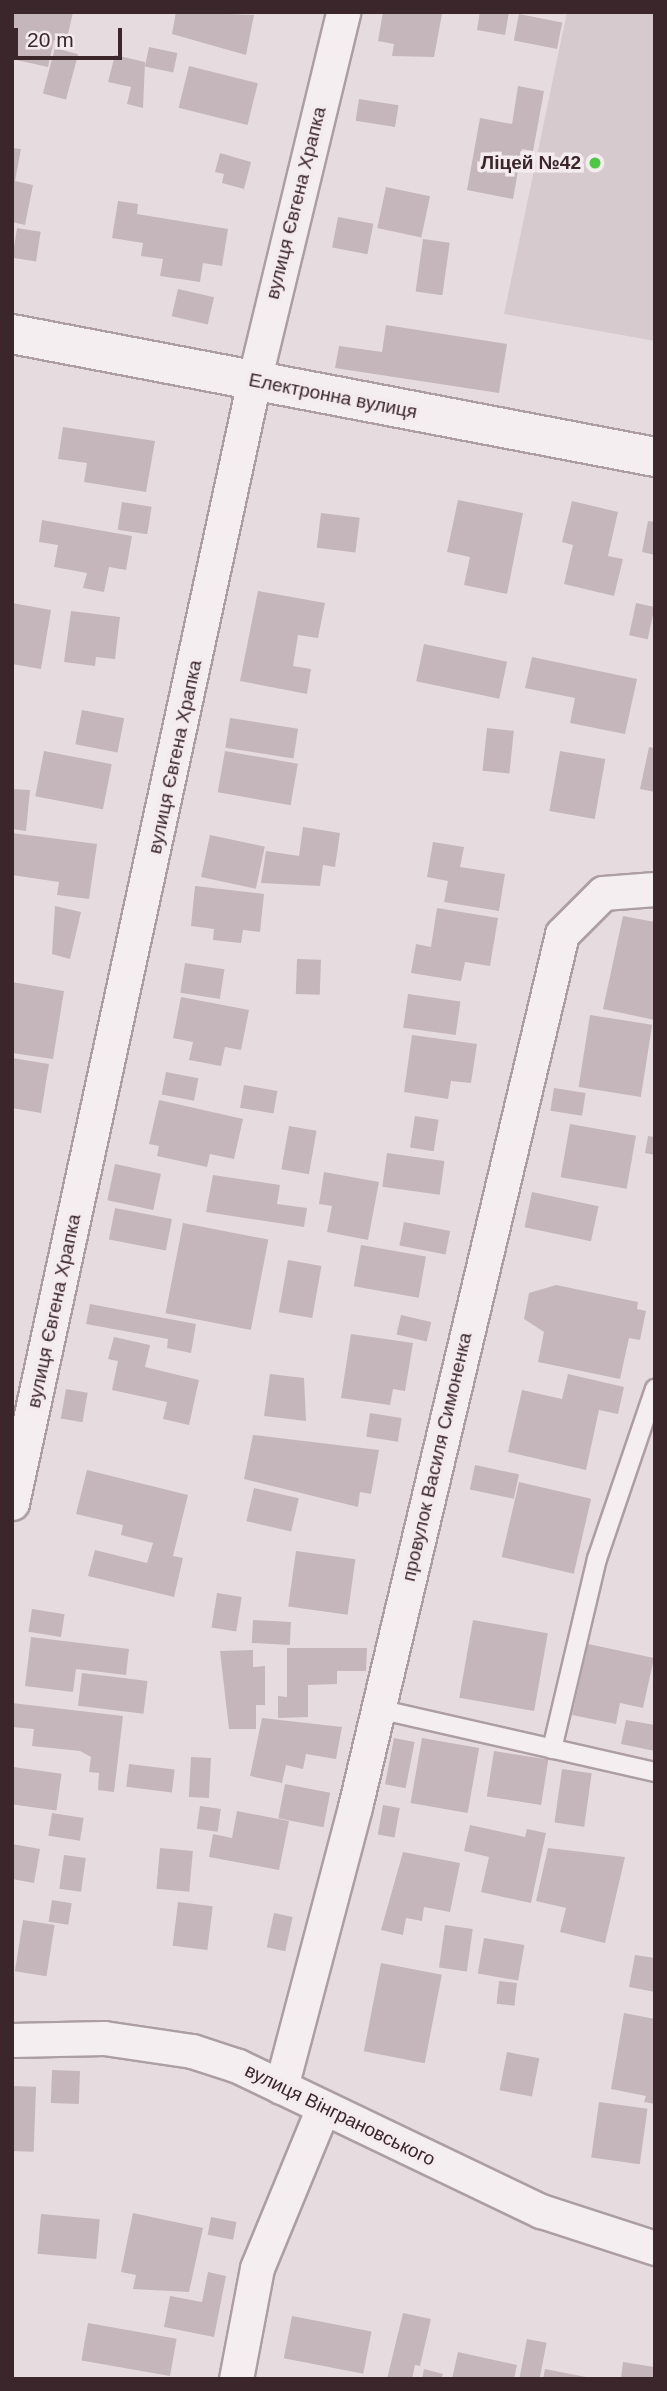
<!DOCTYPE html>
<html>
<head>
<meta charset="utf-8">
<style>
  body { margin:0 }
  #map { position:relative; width:667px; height:2391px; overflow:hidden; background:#e6dcdf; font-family:Arial,sans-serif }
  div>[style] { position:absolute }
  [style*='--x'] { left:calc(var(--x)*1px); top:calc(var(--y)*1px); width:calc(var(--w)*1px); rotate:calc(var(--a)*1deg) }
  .built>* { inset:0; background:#d7cace }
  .building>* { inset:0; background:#c5b6bb; transform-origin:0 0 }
  .roads { filter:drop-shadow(2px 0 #ac9ea2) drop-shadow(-2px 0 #ac9ea2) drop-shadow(0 2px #ac9ea2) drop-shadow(0 -2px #ac9ea2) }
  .service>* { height:18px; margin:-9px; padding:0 9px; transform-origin:9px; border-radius:9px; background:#f4eef0 }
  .minor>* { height:33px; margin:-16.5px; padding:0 16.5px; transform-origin:16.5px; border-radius:16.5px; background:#f4eef0 }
  .tertiary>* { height:38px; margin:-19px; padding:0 19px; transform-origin:19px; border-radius:19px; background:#f4eef0 }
  .dots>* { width:19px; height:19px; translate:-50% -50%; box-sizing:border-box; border:4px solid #f3ebee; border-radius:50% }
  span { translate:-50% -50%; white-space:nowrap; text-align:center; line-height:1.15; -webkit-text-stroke:7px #f3ebee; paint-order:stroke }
  .poi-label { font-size:19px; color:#3b262c; font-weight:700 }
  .right { translate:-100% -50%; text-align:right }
  .street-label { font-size:19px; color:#3b262c }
  .frame { position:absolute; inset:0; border:14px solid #3b262c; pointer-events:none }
  .scale { position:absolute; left:14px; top:28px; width:108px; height:32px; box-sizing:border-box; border:4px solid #3b262c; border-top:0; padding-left:9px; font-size:21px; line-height:24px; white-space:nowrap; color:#3b262c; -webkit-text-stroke:5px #f3ebee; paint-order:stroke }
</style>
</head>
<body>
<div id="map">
  <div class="built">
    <div style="clip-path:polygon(567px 12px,655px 12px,655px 341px,504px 314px)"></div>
  </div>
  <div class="building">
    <div style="clip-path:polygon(12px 12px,73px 12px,66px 43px,54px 40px,48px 67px,12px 59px)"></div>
    <div style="clip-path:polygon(176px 12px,254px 15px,246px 55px,172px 34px)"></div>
    <div style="clip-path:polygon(383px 12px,442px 14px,434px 57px,392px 56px,394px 44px,378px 41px)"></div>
    <div style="clip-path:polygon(480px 12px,509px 12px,505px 35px,477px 30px)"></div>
    <div style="left:519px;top:14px;width:44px;height:27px;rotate:11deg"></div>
    <div style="left:149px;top:47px;width:29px;height:20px;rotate:12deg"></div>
    <div style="left:55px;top:48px;width:24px;height:47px;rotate:15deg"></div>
    <div style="clip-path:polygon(115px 55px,145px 62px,143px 108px,127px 104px,131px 87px,108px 82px)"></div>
    <div style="left:189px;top:66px;width:71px;height:43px;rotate:14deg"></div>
    <div style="clip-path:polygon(518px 86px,544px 91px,533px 151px,522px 149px,513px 199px,467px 190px,480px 118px,512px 124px)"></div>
    <div style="left:359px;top:99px;width:40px;height:22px;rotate:9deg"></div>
    <div style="clip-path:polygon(12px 148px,21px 149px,15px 181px,33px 185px,25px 225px,12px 222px)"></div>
    <div style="clip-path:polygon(220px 153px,251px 162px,244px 189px,222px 183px,224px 174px,215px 172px)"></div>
    <div style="left:386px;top:187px;width:45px;height:42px;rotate:12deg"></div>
    <div style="clip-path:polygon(118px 201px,138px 204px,137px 214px,228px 229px,222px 266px,203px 263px,200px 282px,160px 276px,163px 259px,141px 256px,143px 243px,112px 238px)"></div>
    <div style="left:338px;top:217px;width:36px;height:31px;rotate:11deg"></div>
    <div style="left:17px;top:228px;width:24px;height:30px;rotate:9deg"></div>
    <div style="left:423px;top:239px;width:27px;height:53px;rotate:8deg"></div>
    <div style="left:178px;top:289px;width:37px;height:28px;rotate:13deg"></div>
    <div style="clip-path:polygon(386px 325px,507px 344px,499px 393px,335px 368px,339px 346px,382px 352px)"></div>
    <div style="clip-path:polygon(63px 427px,155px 441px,146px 492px,84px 482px,87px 463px,58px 459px)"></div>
    <div style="clip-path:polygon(458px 500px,523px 513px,507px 594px,464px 585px,470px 557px,447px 552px)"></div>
    <div style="clip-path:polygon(572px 501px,618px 512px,608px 556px,623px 559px,614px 596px,564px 584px,573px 545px,562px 542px)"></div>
    <div style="left:122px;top:502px;width:30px;height:28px;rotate:9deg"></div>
    <div style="left:321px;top:513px;width:39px;height:35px;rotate:7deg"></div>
    <div style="clip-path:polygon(42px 520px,132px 536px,126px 570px,109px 567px,104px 592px,83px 588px,87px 573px,54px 567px,58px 545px,39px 542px)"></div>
    <div style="clip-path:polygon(648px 521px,655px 522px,655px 555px,642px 552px)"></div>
    <div style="clip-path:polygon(258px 591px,325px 603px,318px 638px,298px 635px,293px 666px,311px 669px,307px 694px,240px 681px)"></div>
    <div style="clip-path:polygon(12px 603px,51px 610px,41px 669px,12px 664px)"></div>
    <div style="left:636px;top:603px;width:19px;height:33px;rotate:12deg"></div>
    <div style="clip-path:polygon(71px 611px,120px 617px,115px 659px,96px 657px,95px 666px,64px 662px)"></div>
    <div style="left:424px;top:644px;width:85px;height:38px;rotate:12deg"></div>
    <div style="clip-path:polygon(532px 657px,637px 679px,625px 734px,570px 723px,575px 698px,525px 688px)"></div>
    <div style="left:82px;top:710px;width:43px;height:35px;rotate:11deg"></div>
    <div style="left:230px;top:718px;width:69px;height:30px;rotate:9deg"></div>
    <div style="left:487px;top:728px;width:27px;height:43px;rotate:6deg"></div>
    <div style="clip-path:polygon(649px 747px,655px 748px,655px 792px,640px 789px)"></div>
    <div style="left:44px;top:751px;width:69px;height:46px;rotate:11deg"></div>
    <div style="left:225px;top:751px;width:74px;height:42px;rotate:10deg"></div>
    <div style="left:560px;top:751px;width:46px;height:61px;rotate:10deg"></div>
    <div style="clip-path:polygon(12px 789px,30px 790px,26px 831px,12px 829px)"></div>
    <div style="clip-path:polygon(303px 827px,340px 833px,335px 867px,323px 865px,320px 886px,261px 883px,266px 851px,299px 856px)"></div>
    <div style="clip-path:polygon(12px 833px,97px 844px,89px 899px,57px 895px,59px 882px,12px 875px)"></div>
    <div style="left:210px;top:835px;width:56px;height:43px;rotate:12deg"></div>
    <div style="clip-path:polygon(433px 842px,464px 847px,460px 867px,505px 874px,499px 911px,444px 902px,448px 881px,427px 877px)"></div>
    <div style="clip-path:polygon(195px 886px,264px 894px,260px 932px,243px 930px,241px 943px,213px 940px,214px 929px,191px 926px)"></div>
    <div style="clip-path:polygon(55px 906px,81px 912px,70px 959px,52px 954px)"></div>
    <div style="clip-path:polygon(437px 908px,498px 918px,490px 966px,465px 962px,461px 981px,411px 973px,416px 944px,431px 947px)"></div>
    <div style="clip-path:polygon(623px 916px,655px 922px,655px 1020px,603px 1009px)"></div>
    <div style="left:297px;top:959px;width:24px;height:35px;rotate:2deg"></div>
    <div style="left:185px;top:963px;width:40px;height:30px;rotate:9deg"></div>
    <div style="clip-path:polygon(12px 982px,64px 991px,53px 1059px,12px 1053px)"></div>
    <div style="left:408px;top:994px;width:53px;height:34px;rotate:8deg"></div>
    <div style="clip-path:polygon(181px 997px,249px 1010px,241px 1050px,225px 1047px,221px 1066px,189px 1060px,193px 1042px,173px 1038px)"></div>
    <div style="left:590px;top:1015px;width:63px;height:73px;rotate:9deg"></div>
    <div style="clip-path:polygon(412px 1035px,477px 1044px,471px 1083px,451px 1081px,448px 1099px,404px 1092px)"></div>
    <div style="clip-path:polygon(12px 1058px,49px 1064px,41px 1113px,12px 1108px)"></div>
    <div style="left:166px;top:1072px;width:33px;height:23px;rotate:11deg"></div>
    <div style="left:244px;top:1085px;width:34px;height:23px;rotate:10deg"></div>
    <div style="left:554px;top:1088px;width:32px;height:23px;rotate:9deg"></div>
    <div style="clip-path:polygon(159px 1100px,243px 1119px,234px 1159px,210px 1154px,207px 1167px,157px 1156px,159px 1146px,149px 1144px)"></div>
    <div style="left:415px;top:1116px;width:24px;height:32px;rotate:9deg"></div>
    <div style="left:570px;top:1124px;width:67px;height:54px;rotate:10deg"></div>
    <div style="left:289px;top:1126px;width:28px;height:44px;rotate:10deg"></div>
    <div style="clip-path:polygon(648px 1136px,655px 1137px,655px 1155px,645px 1153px)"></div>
    <div style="left:387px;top:1153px;width:58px;height:34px;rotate:8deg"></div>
    <div style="left:115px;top:1164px;width:47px;height:37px;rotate:12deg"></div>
    <div style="clip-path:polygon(324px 1172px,379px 1182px,368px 1240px,327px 1232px,332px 1206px,319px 1204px)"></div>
    <div style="clip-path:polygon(213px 1175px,280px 1185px,277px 1204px,307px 1208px,304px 1227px,206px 1212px)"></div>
    <div style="left:532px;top:1192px;width:68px;height:36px;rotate:12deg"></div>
    <div style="left:115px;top:1208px;width:58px;height:32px;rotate:11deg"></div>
    <div style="left:404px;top:1222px;width:47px;height:24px;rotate:11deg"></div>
    <div style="left:183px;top:1223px;width:87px;height:92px;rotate:11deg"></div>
    <div style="left:361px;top:1245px;width:66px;height:42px;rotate:10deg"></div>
    <div style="left:288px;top:1260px;width:34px;height:53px;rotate:10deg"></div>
    <div style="clip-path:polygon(556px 1285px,638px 1302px,637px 1309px,646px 1311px,640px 1340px,629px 1338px,620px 1379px,538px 1362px,544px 1332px,524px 1319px,529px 1293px)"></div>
    <div style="clip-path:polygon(90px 1304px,196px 1324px,191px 1353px,167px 1348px,168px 1339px,86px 1324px)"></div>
    <div style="left:401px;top:1315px;width:31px;height:20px;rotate:13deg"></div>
    <div style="clip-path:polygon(351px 1334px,413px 1343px,405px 1391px,393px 1389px,390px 1405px,341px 1398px)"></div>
    <div style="clip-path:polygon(114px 1337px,150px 1345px,145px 1367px,199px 1380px,189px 1425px,163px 1419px,167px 1402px,112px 1390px,118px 1361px,108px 1359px)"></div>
    <div style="clip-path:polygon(270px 1374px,304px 1378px,306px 1421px,264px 1416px)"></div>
    <div style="clip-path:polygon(568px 1374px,624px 1387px,618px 1414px,599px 1410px,586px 1470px,508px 1452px,522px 1390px,562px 1399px)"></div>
    <div style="left:66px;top:1389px;width:22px;height:30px;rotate:10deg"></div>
    <div style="left:370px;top:1413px;width:32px;height:24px;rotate:9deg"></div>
    <div style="clip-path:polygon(253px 1435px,379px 1450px,371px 1494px,360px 1492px,358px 1507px,244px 1479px)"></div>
    <div style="left:475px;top:1465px;width:45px;height:25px;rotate:12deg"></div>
    <div style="clip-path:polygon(87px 1470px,188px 1495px,173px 1556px,183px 1558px,174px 1597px,88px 1576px,95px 1550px,147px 1563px,153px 1543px,121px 1535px,123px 1525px,76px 1514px)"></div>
    <div style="left:519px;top:1482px;width:74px;height:77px;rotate:13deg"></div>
    <div style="left:254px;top:1488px;width:46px;height:34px;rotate:13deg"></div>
    <div style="left:296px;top:1551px;width:60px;height:56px;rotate:8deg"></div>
    <div style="left:217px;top:1593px;width:25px;height:35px;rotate:9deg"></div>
    <div style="left:32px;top:1609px;width:33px;height:23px;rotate:9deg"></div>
    <div style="left:253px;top:1620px;width:38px;height:23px;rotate:3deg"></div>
    <div style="left:473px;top:1620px;width:76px;height:79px;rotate:10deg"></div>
    <div style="clip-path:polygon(31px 1637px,129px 1649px,126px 1675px,76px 1669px,73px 1692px,25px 1686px)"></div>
    <div style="clip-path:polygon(588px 1644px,654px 1658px,643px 1708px,620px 1703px,616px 1724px,572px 1715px)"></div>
    <div style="clip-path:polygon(287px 1648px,367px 1648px,366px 1671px,337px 1671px,337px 1684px,308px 1685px,308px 1717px,278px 1718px,278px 1696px,287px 1697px)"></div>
    <div style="clip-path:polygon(253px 1650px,253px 1667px,265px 1666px,265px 1705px,256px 1705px,256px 1729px,229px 1729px,220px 1651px)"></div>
    <div style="left:82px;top:1673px;width:66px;height:33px;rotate:7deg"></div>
    <div style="clip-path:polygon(12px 1703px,123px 1716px,114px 1792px,98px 1790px,99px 1773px,89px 1772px,91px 1757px,80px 1751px,32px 1746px,34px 1729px,12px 1727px)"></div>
    <div style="clip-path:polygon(262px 1718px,342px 1727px,336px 1759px,306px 1754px,303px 1769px,286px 1765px,282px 1783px,250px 1776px)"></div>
    <div style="clip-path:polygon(626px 1720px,655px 1725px,655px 1751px,621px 1744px)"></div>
    <div style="left:394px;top:1738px;width:21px;height:47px;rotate:11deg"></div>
    <div style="left:422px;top:1738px;width:58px;height:66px;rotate:10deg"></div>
    <div style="left:494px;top:1751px;width:55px;height:46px;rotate:9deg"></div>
    <div style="left:191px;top:1757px;width:20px;height:40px;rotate:3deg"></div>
    <div style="left:129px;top:1764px;width:46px;height:23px;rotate:7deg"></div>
    <div style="left:13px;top:1767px;width:49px;height:37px;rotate:8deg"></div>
    <div style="left:562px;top:1769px;width:30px;height:54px;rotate:8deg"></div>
    <div style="left:285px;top:1784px;width:46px;height:35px;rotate:11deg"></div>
    <div style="left:383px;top:1805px;width:17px;height:30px;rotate:10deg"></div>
    <div style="left:200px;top:1806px;width:21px;height:23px;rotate:8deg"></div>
    <div style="clip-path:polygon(237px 1811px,289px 1821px,279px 1870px,209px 1857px,213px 1834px,232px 1838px)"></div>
    <div style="left:52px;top:1813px;width:32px;height:23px;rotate:9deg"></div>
    <div style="clip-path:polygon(470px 1825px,525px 1837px,527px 1829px,546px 1833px,531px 1903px,481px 1892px,489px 1857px,464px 1851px)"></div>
    <div style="clip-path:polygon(12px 1844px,40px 1849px,34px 1883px,12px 1879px)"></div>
    <div style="left:160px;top:1848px;width:33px;height:41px;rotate:5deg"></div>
    <div style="clip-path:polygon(548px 1848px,625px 1857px,605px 1943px,560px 1932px,566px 1908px,536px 1901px)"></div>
    <div style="clip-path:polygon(403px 1852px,460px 1863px,450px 1912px,424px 1907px,422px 1921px,406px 1918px,403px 1935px,381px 1930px)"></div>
    <div style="left:64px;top:1855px;width:22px;height:34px;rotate:8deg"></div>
    <div style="left:52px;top:1900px;width:20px;height:22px;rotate:9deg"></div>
    <div style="left:178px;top:1902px;width:35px;height:44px;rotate:7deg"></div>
    <div style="left:274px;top:1913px;width:19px;height:35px;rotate:12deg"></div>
    <div style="left:23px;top:1920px;width:32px;height:52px;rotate:9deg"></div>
    <div style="left:445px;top:1925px;width:28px;height:43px;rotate:8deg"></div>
    <div style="left:484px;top:1938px;width:41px;height:36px;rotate:10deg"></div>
    <div style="clip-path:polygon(635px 1955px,655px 1958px,655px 1992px,629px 1987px)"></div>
    <div style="left:381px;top:1963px;width:62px;height:90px;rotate:11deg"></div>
    <div style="left:499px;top:1981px;width:18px;height:23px;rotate:6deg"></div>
    <div style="clip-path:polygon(624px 2013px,655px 2019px,655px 2104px,644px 2102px,646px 2096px,611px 2089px)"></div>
    <div style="left:507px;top:2052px;width:33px;height:39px;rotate:11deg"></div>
    <div style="left:52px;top:2070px;width:28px;height:33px;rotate:2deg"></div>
    <div style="left:12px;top:2086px;width:24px;height:65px;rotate:2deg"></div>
    <div style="left:599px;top:2102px;width:49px;height:56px;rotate:8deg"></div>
    <div style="clip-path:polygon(133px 2213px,203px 2228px,189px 2292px,133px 2289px,136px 2275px,121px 2272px)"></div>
    <div style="left:41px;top:2214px;width:59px;height:40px;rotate:5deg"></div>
    <div style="left:211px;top:2217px;width:26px;height:18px;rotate:11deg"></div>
    <div style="clip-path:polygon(208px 2272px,226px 2276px,214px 2337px,164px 2327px,170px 2296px,202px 2302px)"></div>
    <div style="clip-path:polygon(403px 2313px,431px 2319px,420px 2366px,415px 2365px,412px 2379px,387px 2379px)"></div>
    <div style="left:292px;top:2316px;width:81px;height:43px;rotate:11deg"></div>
    <div style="left:88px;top:2323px;width:90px;height:38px;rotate:10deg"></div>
    <div style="left:527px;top:2339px;width:20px;height:41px;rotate:11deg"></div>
    <div style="clip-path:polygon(458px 2352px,517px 2365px,514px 2379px,452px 2379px)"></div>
    <div style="clip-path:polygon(623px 2362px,654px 2367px,653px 2379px,621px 2379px)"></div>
    <div style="clip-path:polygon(424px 2369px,443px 2374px,441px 2379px,422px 2379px)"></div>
    <div style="clip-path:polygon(545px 2369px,586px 2377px,586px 2379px,543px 2379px)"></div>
  </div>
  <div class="roads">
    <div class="service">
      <div style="--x:378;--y:1709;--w:284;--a:12.8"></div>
      <div style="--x:552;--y:1749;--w:195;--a:-76.7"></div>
      <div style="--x:597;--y:1559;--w:180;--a:-71.2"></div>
    </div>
    <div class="minor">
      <div style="--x:12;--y:1503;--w:1148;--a:-77.83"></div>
      <div style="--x:254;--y:381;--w:380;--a:-76.4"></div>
      <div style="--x:12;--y:2040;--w:92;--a:-1.2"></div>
      <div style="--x:104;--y:2038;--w:89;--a:8.4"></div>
      <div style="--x:192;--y:2051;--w:48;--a:18.1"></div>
      <div style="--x:238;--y:2066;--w:336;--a:25.6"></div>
      <div style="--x:541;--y:2211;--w:120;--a:18"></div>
      <div style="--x:281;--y:2087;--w:290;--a:-75.2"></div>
      <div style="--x:355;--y:1807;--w:897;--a:-76.66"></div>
      <div style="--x:562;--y:934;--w:58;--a:-45"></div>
      <div style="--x:603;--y:893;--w:52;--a:-4.4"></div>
      <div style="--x:236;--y:2379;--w:113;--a:-79.3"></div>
      <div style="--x:257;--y:2268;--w:173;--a:-67.6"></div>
    </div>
    <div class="tertiary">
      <div style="--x:12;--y:334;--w:655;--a:10.83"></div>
    </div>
  </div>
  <div class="dots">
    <div style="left:595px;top:163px;background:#4cc843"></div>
  </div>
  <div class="poi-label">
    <span class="right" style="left:581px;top:163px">Ліцей №42</span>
  </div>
  <div class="street-label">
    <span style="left:296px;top:203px;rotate:-76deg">вулиця Євгена Храпка</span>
    <span style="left:333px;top:396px;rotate:11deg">Електронна вулиця</span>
    <span style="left:175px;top:757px;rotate:-78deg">вулиця Євгена Храпка</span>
    <span style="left:54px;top:1311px;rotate:-78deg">вулиця Євгена Храпка</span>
    <span style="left:437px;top:1457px;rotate:-77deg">провулок Василя Симоненка</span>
    <span style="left:340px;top:2115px;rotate:26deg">вулиця Вінграновського</span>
  </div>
  <div class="frame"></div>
  <div class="scale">20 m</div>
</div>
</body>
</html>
